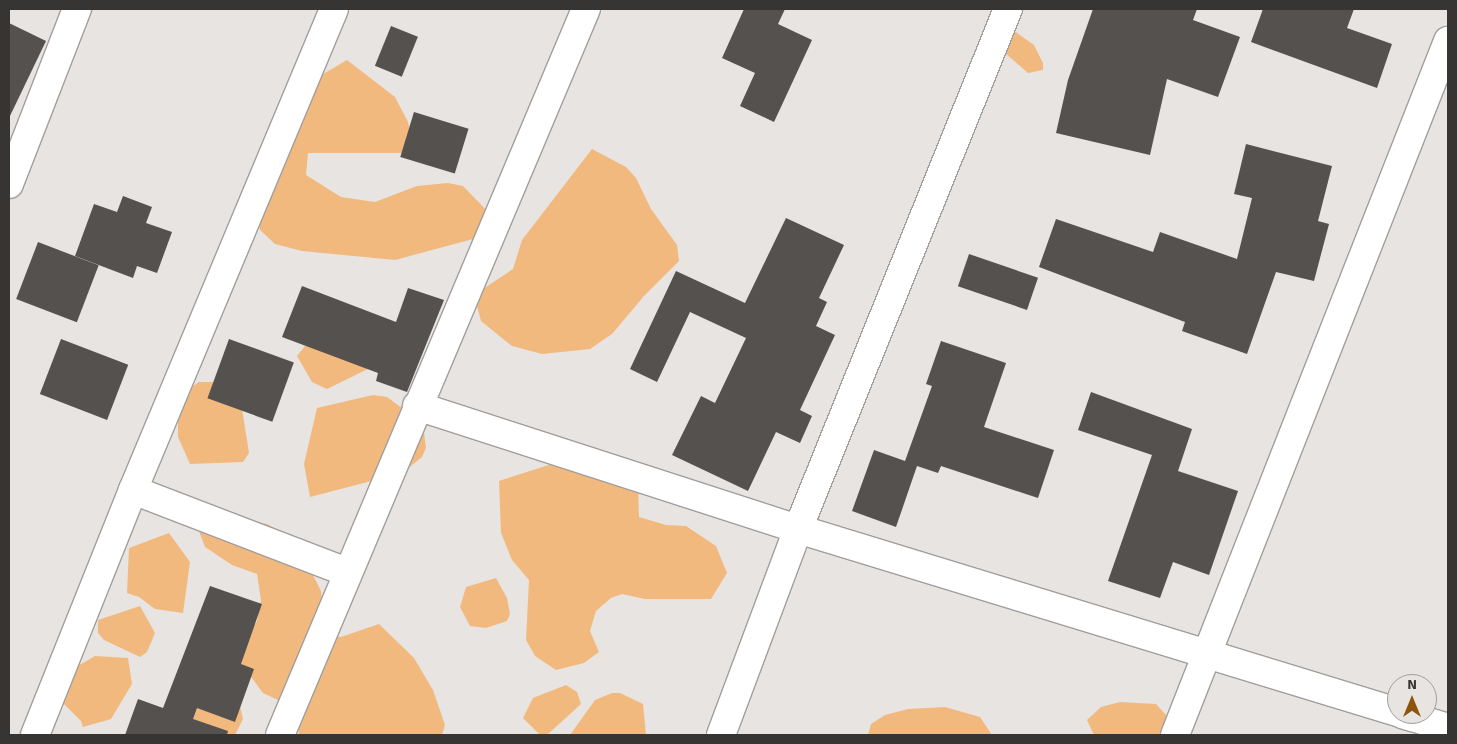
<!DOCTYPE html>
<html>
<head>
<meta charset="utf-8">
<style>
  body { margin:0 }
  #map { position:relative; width:1457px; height:744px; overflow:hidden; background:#e7e4e1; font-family:Signika,sans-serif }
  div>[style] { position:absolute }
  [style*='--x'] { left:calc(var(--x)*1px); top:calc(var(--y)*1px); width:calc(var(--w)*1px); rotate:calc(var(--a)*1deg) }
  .green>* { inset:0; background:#f2b97f }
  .building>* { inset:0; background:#54514f; transform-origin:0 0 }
  .roads { filter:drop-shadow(1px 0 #a19e9c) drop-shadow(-1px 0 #a19e9c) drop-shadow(0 1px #a19e9c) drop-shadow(0 -1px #a19e9c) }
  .minor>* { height:28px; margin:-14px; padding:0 14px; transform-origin:14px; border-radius:14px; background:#fff }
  span { translate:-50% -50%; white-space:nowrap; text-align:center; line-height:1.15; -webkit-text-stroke:5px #e7e4e1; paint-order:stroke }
  .frame { position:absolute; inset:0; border:10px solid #363534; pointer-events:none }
  .north { position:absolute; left:1387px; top:674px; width:50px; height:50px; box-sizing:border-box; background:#e7e4e1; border:1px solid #a09e9c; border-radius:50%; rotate:0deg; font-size:14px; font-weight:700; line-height:20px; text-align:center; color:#363534 }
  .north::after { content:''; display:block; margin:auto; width:18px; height:22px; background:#8c5509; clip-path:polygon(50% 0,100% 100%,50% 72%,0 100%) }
</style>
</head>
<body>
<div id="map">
  <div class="green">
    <div style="clip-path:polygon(1013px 30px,1034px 45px,1043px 63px,1043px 70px,1028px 73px,1005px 53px)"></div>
    <div style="clip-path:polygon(347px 60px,395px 97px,408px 122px,415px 153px,308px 153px,306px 175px,341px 197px,375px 202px,417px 186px,448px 183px,463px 186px,491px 215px,485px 227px,473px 239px,395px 260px,302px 251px,275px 244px,260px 230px,255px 207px,306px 84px)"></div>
    <div style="clip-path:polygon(592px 149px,626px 167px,636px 178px,651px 209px,677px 245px,679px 261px,644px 296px,612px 334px,590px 349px,542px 354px,512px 346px,481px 321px,474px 295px,513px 269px,522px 240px)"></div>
    <div style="clip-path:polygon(320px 327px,380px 363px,327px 389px,312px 382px,297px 356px)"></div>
    <div style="clip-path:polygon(199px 382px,220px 382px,240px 396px,249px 453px,243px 462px,190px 464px,178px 437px,178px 396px)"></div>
    <div style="clip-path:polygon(373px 395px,387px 397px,413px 416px,424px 433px,426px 448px,422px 457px,402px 473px,310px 497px,304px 464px,317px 408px)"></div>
    <div style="clip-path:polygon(580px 455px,638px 481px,639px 517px,666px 525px,686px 526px,716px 546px,727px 573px,711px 599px,645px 599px,622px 594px,611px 598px,596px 611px,590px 631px,599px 652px,584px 663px,556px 670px,535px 656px,526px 640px,529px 580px,512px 560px,501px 533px,499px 481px)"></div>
    <div style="clip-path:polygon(239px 518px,267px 524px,295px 539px,321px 591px,326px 635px,341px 637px,379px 624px,414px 658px,433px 690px,445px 725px,442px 735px,299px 735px,297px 709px,263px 693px,237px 658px,257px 621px,261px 600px,257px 574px,232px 565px,205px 547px,195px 521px)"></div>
    <div style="clip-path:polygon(169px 533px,190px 562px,183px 613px,155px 609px,139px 597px,127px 593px,129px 548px)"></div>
    <div style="clip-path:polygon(496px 578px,507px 598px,510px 614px,507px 621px,486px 628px,470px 626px,460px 607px,466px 587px)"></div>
    <div style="clip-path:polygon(140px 606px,155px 633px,147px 652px,140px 657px,104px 640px,98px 633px,98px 620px)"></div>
    <div style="clip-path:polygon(95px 656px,128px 658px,132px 684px,111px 719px,83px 727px,81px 721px,61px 701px,69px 671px)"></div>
    <div style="clip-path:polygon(566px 685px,577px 692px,581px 704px,547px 735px,540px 735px,523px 718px,533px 698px)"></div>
    <div style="clip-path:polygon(612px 693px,620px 693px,643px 704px,646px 735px,570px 735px,595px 700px)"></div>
    <div style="clip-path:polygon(238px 698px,243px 719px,235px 735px,172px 735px,172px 728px,192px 699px)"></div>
    <div style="clip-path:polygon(1120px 702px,1156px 704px,1166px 715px,1171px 734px,1094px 735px,1087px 720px,1101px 707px)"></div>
    <div style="clip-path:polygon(945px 707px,980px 717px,992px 735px,868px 735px,871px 724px,885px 715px,908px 709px)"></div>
  </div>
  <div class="building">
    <div style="clip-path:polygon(744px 9px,785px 9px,778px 24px,812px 40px,774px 122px,740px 106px,755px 73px,722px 58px)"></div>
    <div style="clip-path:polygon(1093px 9px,1197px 9px,1193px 20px,1240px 37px,1218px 97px,1167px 79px,1150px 155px,1056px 133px,1068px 80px)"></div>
    <div style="clip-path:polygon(1263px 9px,1354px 9px,1347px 28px,1392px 44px,1377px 88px,1251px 42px)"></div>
    <div style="clip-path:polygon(9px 23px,46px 41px,9px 118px)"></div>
    <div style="left:391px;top:26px;width:29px;height:43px;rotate:22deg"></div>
    <div style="left:414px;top:112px;width:57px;height:47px;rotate:17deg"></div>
    <div style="clip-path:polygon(1246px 144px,1332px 166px,1318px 221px,1329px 224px,1314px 281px,1276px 272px,1247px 354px,1182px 331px,1185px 322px,1039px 267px,1056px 219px,1153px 252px,1160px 232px,1237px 259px,1252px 198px,1234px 194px)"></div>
    <div style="clip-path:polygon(123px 196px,152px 207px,146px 223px,172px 232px,157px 273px,137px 266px,133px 278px,75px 256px,94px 204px,117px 212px)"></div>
    <div style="clip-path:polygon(786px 218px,844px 245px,819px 298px,827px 302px,816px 326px,835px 335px,800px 410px,812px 416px,800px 443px,776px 432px,748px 491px,672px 455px,701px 396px,715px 403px,746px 338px,690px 312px,657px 382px,630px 369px,676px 271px,745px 303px)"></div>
    <div style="left:38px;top:242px;width:65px;height:61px;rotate:21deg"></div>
    <div style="left:969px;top:254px;width:73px;height:34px;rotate:19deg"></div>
    <div style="clip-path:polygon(302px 286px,396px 322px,408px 288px,444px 300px,407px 392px,376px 381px,378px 373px,282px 337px)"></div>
    <div style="left:61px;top:339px;width:72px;height:59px;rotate:21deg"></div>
    <div style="left:229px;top:339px;width:69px;height:63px;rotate:20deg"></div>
    <div style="clip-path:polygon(941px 341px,1006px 363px,984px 427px,1054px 450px,1038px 498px,941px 466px,938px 473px,917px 466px,896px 527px,852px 511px,874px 450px,905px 461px,932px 386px,926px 384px)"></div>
    <div style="clip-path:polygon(1091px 392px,1192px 429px,1178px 471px,1238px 491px,1209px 575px,1173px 562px,1160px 598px,1108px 581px,1152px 455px,1078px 430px)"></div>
    <div style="clip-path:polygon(210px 586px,262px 604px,241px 664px,254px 669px,235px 722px,197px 708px,193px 719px,228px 731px,227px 735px,125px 735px,138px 699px,163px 708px)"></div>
  </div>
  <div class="roads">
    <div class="minor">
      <div style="--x:9;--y:184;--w:188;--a:-68.8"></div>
      <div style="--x:417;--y:406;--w:400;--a:17.9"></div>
      <div style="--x:798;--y:529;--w:626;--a:16.99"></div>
      <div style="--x:133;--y:490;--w:229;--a:21"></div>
      <div style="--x:1402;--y:714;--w:48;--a:16.9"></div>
      <div style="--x:35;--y:735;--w:264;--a:-68.2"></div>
      <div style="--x:133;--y:490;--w:521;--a:-67.32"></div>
      <div style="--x:280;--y:735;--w:788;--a:-67.15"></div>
      <div style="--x:721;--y:735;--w:220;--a:-69.5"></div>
      <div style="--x:798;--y:529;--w:561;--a:-68.01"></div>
      <div style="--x:1175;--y:735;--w:746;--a:-68.53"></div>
    </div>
  </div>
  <div class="frame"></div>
  <div class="north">N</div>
</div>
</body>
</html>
